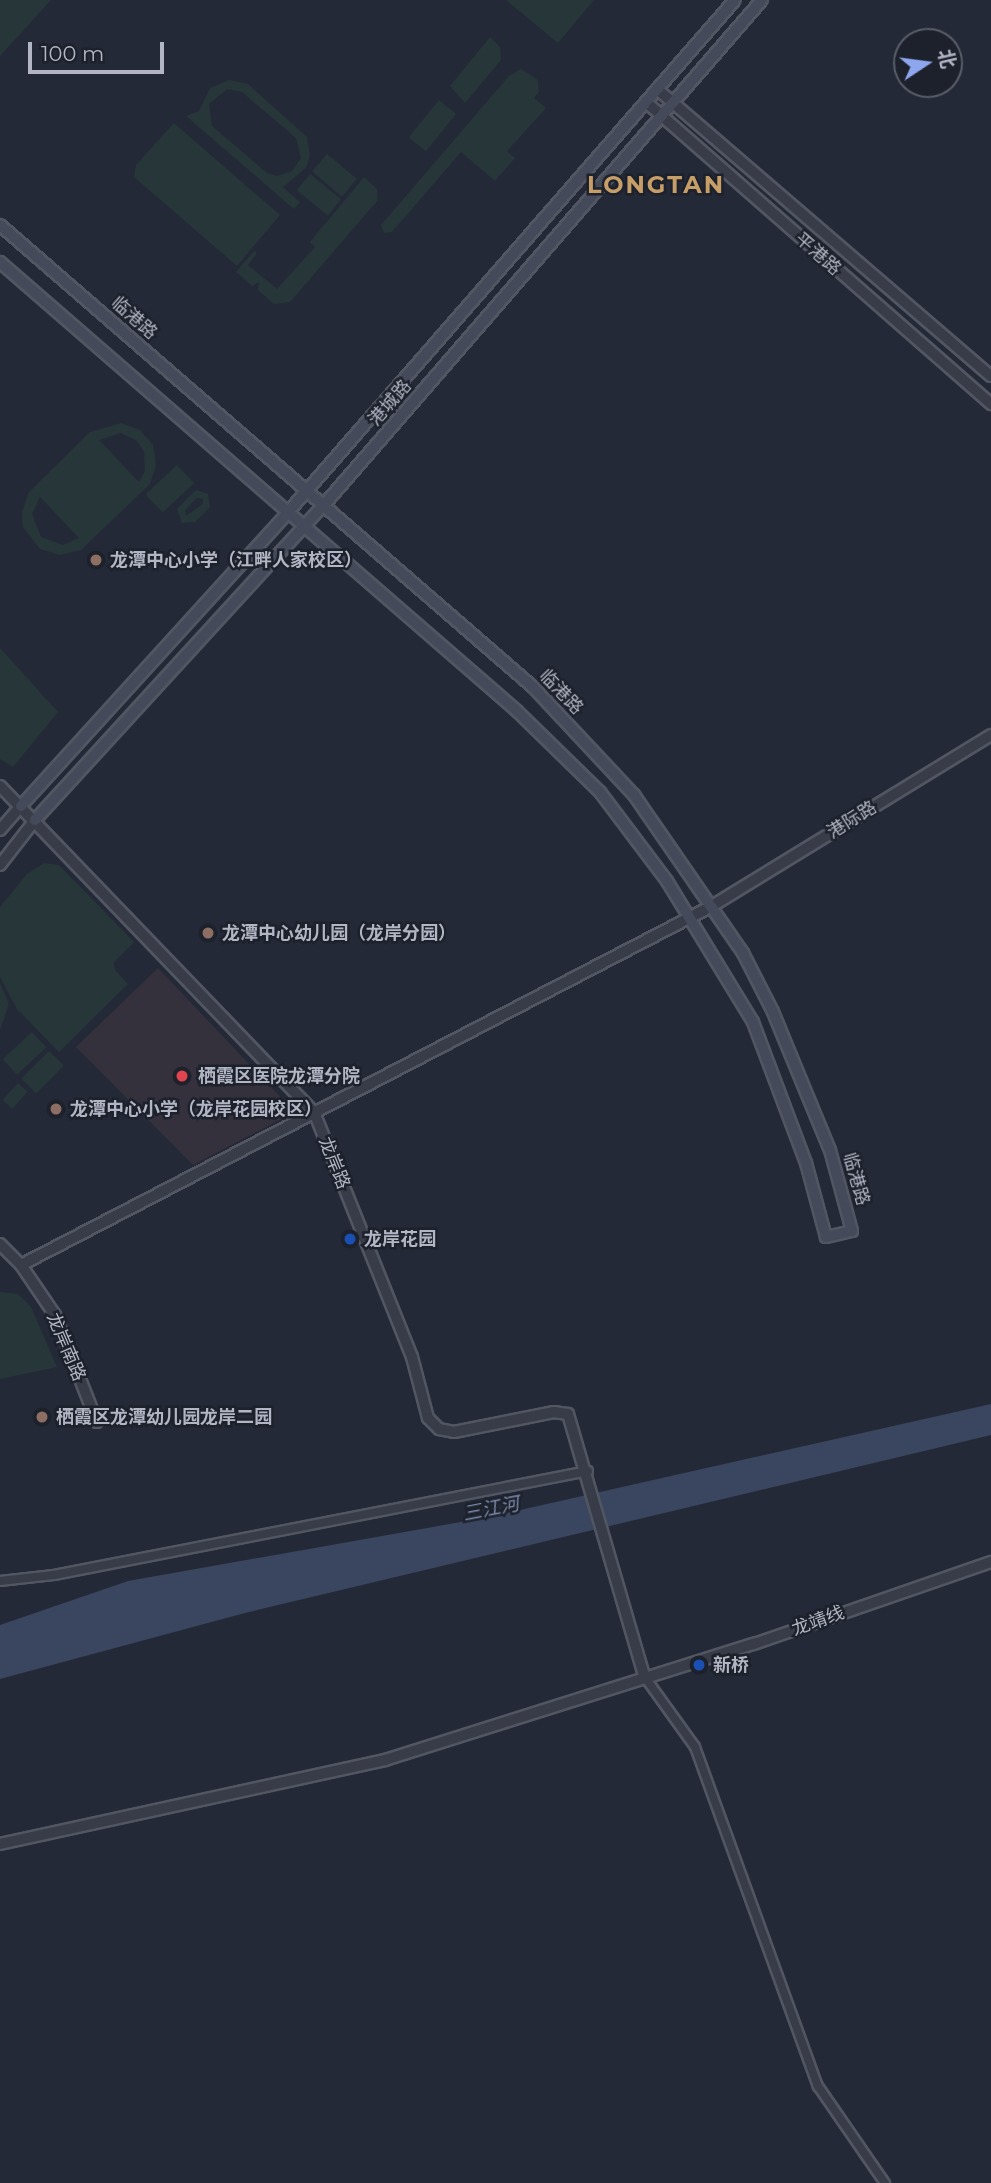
<!DOCTYPE html>
<html>
<head>
<meta charset="utf-8">
<style>
  body { margin:0 }
  #map { position:relative; width:991px; height:2183px; overflow:hidden; background:#242937; font-family:Montserrat,"Noto Sans SC",sans-serif }
  div>[style] { position:absolute }
  [style*='--x'] { left:calc(var(--x)*1px); top:calc(var(--y)*1px); width:calc(var(--w)*1px); rotate:calc(var(--a)*1deg) }
  .medical>* { inset:0; background:#34313c }
  .green>* { inset:0; background:#263639; transform-origin:0 0 }
  .water>* { inset:0; background:#3a455f }
  .roads { filter:drop-shadow(2px 0 #525662) drop-shadow(-2px 0 #525662) drop-shadow(0 2px #525662) drop-shadow(0 -2px #525662) }
  .minor>* { height:8px; margin:-4px; padding:0 4px; transform-origin:4px; border-radius:4px; background:#373c48 }
  .tertiary>* { height:10px; margin:-5px; padding:0 5px; transform-origin:5px; border-radius:5px; background:#373c48 }
  .secondary>* { height:10px; margin:-5px; padding:0 5px; transform-origin:5px; border-radius:5px; background:#454a5a }
  .dots>* { width:19px; height:19px; translate:-50% -50%; box-sizing:border-box; border:4px solid #1c212c; border-radius:50% }
  span { translate:-50% -50%; white-space:nowrap; text-align:center; line-height:1.15; -webkit-text-stroke:5px #1c212c; paint-order:stroke }
  .street-label { font-size:18px; color:#b2b6c4 }
  .poi-label { font-size:18px; color:#b2b6c4; font-weight:700 }
  .left { translate:0 -50%; text-align:left }
  .water-label { font-size:19px; color:#7c8aaa; font-style:italic }
  .district-label { font-size:24px; color:#c89e68; font-weight:700; letter-spacing:2px }
  .north { position:absolute; left:893px; top:28px; width:70px; height:70px; box-sizing:border-box; background:#1c212c; border:2px solid #585d69; border-radius:50%; rotate:77deg; font-size:19px; font-weight:700; line-height:28px; text-align:center; color:#b2b6c4 }
  .north::after { content:''; display:block; margin:auto; width:24px; height:32px; background:#8ea6ed; clip-path:polygon(50% 0,100% 100%,50% 72%,0 100%) }
  .scale { position:absolute; left:28px; top:42px; width:136px; height:32px; box-sizing:border-box; border:4px solid #b2b6c4; border-top:0; padding-left:9px; font-size:21px; line-height:24px; white-space:nowrap; color:#b2b6c4; -webkit-text-stroke:5px #1c212c; paint-order:stroke }
</style>
</head>
<body>
<div id="map">
  <div class="medical">
    <div style="clip-path:polygon(158px 968px,288px 1105px,285px 1117px,193px 1165px,76px 1047px)"></div>
  </div>
  <div class="green">
    <div style="clip-path:polygon(0 0,51px 0,0 56px)"></div>
    <div style="clip-path:polygon(506px 0,594px 0,558px 43px)"></div>
    <div style="clip-path:polygon(490px 37px,500px 47px,501px 60px,465px 103px,450px 86px)"></div>
    <div style="clip-path:polygon(521px 69px,538px 80px,539px 92px,534px 98px,546px 108px,507px 151px,515px 158px,495px 181px,461px 152px,392px 232px,384px 233px,381px 225px,509px 76px)"></div>
    <div style="clip-path:polygon(evenodd,229px 80px,248px 84px,307px 137px,310px 156px,306px 168px,283px 187px,300px 202px,294px 209px,186px 116px,199px 111px,210px 88px,229px 80px,227px 89px,242px 92px,296px 138px,301px 158px,292px 171px,277px 176px,267px 173px,212px 126px,209px 104px,227px 89px)"></div>
    <div style="left:439px;top:100px;width:22px;height:48px;rotate:39deg"></div>
    <div style="clip-path:polygon(174px 123px,280px 215px,237px 266px,134px 177px,136px 165px)"></div>
    <div style="left:327px;top:154px;width:39px;height:23px;rotate:40deg"></div>
    <div style="left:310px;top:174px;width:40px;height:21px;rotate:39deg"></div>
    <div style="clip-path:polygon(364px 177px,377px 189px,377px 201px,290px 302px,274px 304px,258px 290px,259px 282px,252px 286px,236px 272px,254px 251px,257px 253px,248px 265px,277px 289px,315px 247px,310px 242px)"></div>
    <div style="clip-path:polygon(evenodd,121px 423px,140px 430px,153px 445px,156px 465px,150px 484px,81px 550px,60px 555px,40px 549px,23px 527px,22px 512px,29px 492px,90px 432px,121px 423px,121px 433px,137px 441px,144px 452px,145px 471px,139px 482px,99px 440px,121px 433px,121px 423px,40px 497px,79px 538px,63px 545px,41px 537px,32px 514px,40px 497px)"></div>
    <div style="left:177px;top:465px;width:25px;height:43px;rotate:47deg"></div>
    <div style="clip-path:polygon(evenodd,196px 490px,208px 494px,210px 507px,195px 522px,182px 523px,177px 509px,196px 490px,197px 498px,203px 499px,203px 504px,186px 516px,185px 510px,197px 498px)"></div>
    <div style="clip-path:polygon(0 648px,58px 712px,13px 767px,0 759px)"></div>
    <div style="clip-path:polygon(44px 863px,59px 865px,134px 942px,114px 962px,115px 970px,128px 984px,59px 1052px,17px 1009px,0 977px,0 907px,27px 874px)"></div>
    <div style="clip-path:polygon(0 983px,9px 1004px,0 1030px)"></div>
    <div style="left:32px;top:1032px;width:21px;height:40px;rotate:47deg"></div>
    <div style="left:49px;top:1051px;width:21px;height:39px;rotate:45deg"></div>
    <div style="left:18px;top:1083px;width:13px;height:23px;rotate:42deg"></div>
    <div style="clip-path:polygon(0 1292px,18px 1294px,31px 1307px,57px 1367px,0 1379px)"></div>
  </div>
  <div class="water">
    <div style="clip-path:polygon(991px 1404px,991px 1435px,245px 1613px,0 1679px,0 1625px,128px 1581px,489px 1517px)"></div>
  </div>
  <div class="roads">
    <div class="minor">
      <div style="--x:0;--y:1581;--w:54;--a:-6.3"></div>
      <div style="--x:54;--y:1575;--w:544;--a:-11.02"></div>
      <div style="--x:644;--y:1676;--w:87;--a:54.3"></div>
      <div style="--x:695;--y:1747;--w:361;--a:70.1"></div>
      <div style="--x:818;--y:2086;--w:118;--a:55.4"></div>
    </div>
    <div class="tertiary">
      <div style="--x:657;--y:89;--w:440;--a:40.7"></div>
      <div style="--x:646;--y:102;--w:459;--a:41.2"></div>
      <div style="--x:0;--y:786;--w:453;--a:46.1"></div>
      <div style="--x:314;--y:1112;--w:264;--a:68.2"></div>
      <div style="--x:412;--y:1357;--w:63;--a:75.3"></div>
      <div style="--x:428;--y:1418;--w:16;--a:45"></div>
      <div style="--x:439;--y:1429;--w:15;--a:11"></div>
      <div style="--x:454;--y:1432;--w:102;--a:-11.3"></div>
      <div style="--x:554;--y:1412;--w:14;--a:8"></div>
      <div style="--x:568;--y:1414;--w:273;--a:73.8"></div>
      <div style="--x:0;--y:830;--w:32;--a:-49"></div>
      <div style="--x:0;--y:865;--w:57;--a:-52.1"></div>
      <div style="--x:0;--y:1244;--w:30;--a:45"></div>
      <div style="--x:21;--y:1265;--w:60;--a:55.8"></div>
      <div style="--x:55;--y:1315;--w:115;--a:68.6"></div>
      <div style="--x:21;--y:1265;--w:779;--a:-27.45"></div>
      <div style="--x:712;--y:906;--w:327;--a:-31.5"></div>
      <div style="--x:0;--y:1844;--w:394;--a:-12.3"></div>
      <div style="--x:385;--y:1760;--w:387;--a:-17.5"></div>
      <div style="--x:754;--y:1644;--w:251;--a:-19.1"></div>
    </div>
    <div class="secondary">
      <div style="--x:0;--y:225;--w:705;--a:40.92"></div>
      <div style="--x:533;--y:687;--w:148;--a:46.9"></div>
      <div style="--x:634;--y:795;--w:192;--a:55.4"></div>
      <div style="--x:743;--y:953;--w:66;--a:63"></div>
      <div style="--x:773;--y:1012;--w:149;--a:67.6"></div>
      <div style="--x:830;--y:1150;--w:84;--a:74.8"></div>
      <div style="--x:852;--y:1231;--w:27;--a:167"></div>
      <div style="--x:826;--y:1237;--w:77;--a:-105.1"></div>
      <div style="--x:806;--y:1163;--w:151;--a:-110.6"></div>
      <div style="--x:753;--y:1022;--w:165;--a:-121.4"></div>
      <div style="--x:667;--y:881;--w:111;--a:-127"></div>
      <div style="--x:600;--y:792;--w:116;--a:-135.7"></div>
      <div style="--x:517;--y:711;--w:685;--a:-139.03"></div>
      <div style="--x:21;--y:806;--w:399;--a:-47.7"></div>
      <div style="--x:289;--y:511;--w:678;--a:-48.89"></div>
      <div style="--x:35;--y:820;--w:426;--a:-47.5"></div>
      <div style="--x:323;--y:506;--w:670;--a:-49.06"></div>
    </div>
  </div>
  <div class="dots">
    <div style="left:96px;top:560px;background:#8d6e63"></div>
    <div style="left:208px;top:933px;background:#8d6e63"></div>
    <div style="left:182px;top:1076px;background:#e0444e"></div>
    <div style="left:56px;top:1109px;background:#8d6e63"></div>
    <div style="left:350px;top:1239px;background:#1a4fb4"></div>
    <div style="left:42px;top:1417px;background:#8d6e63"></div>
    <div style="left:699px;top:1665px;background:#1a4fb4"></div>
  </div>
  <div class="street-label">
    <span style="left:818px;top:254px;rotate:41deg">平港路</span>
    <span style="left:134px;top:318px;rotate:41deg">临港路</span>
    <span style="left:390px;top:403px;rotate:-49deg">港城路</span>
    <span style="left:561px;top:692px;rotate:46deg">临港路</span>
    <span style="left:852px;top:820px;rotate:-32deg">港际路</span>
    <span style="left:334px;top:1163px;rotate:68deg">龙岸路</span>
    <span style="left:856px;top:1179px;rotate:74deg">临港路</span>
    <span style="left:66px;top:1347px;rotate:67deg">龙岸南路</span>
    <span style="left:818px;top:1621px;rotate:-20deg">龙靖线</span>
  </div>
  <div class="poi-label">
    <span class="left" style="left:110px;top:560px">龙潭中心小学（江畔人家校区）</span>
    <span class="left" style="left:222px;top:933px">龙潭中心幼儿园（龙岸分园）</span>
    <span class="left" style="left:198px;top:1076px">栖霞区医院龙潭分院</span>
    <span class="left" style="left:70px;top:1109px">龙潭中心小学（龙岸花园校区）</span>
    <span class="left" style="left:364px;top:1239px">龙岸花园</span>
    <span class="left" style="left:56px;top:1417px">栖霞区龙潭幼儿园龙岸二园</span>
    <span class="left" style="left:713px;top:1665px">新桥</span>
  </div>
  <div class="water-label">
    <span style="left:491px;top:1509px;rotate:-11deg">三江河</span>
  </div>
  <div class="district-label">
    <span style="left:656px;top:185px">LONGTAN</span>
  </div>
  <div class="north">北</div>
  <div class="scale">100 m</div>
</div>
</body>
</html>
